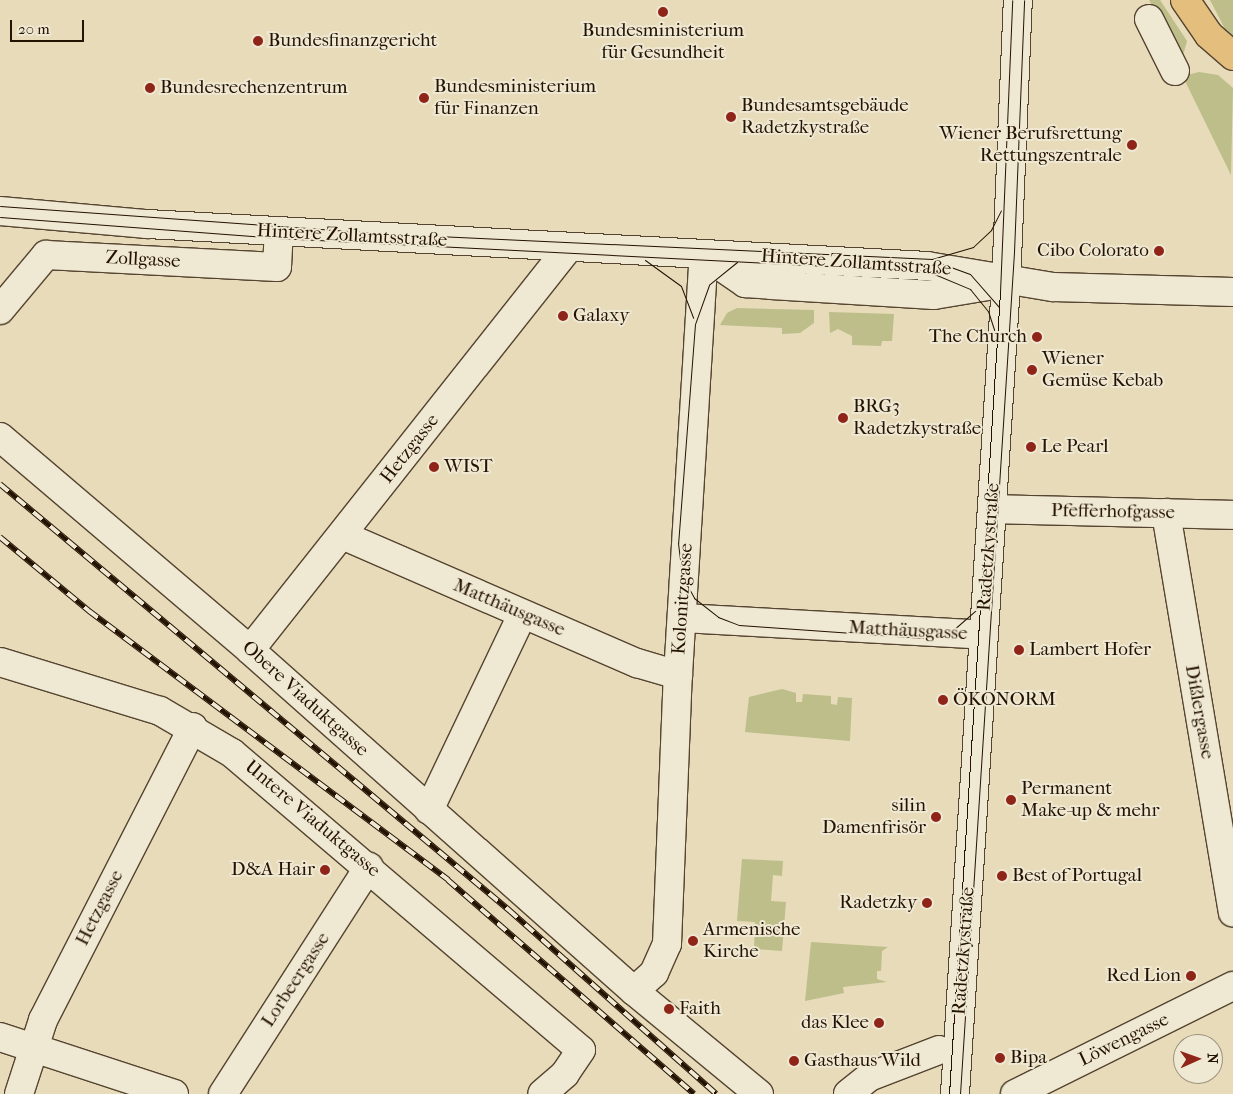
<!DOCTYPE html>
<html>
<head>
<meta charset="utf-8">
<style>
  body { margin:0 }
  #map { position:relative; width:1233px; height:1094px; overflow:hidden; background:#e7dbb9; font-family:"IM FELL French Canon",serif }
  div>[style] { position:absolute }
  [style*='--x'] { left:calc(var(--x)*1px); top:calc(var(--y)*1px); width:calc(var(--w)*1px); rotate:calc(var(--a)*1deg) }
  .green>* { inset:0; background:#bdbe8a }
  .roads { filter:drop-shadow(1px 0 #554430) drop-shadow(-1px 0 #554430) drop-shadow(0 1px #554430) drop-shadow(0 -1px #554430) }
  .street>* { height:28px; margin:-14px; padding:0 14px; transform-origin:14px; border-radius:14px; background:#efe8d2 }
  .secondary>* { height:28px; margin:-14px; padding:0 14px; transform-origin:14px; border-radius:14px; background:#efe8d2 }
  .primary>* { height:28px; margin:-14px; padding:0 14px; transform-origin:14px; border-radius:14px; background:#e4be7c }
  .tram>* { height:1px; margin:-0.5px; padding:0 0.5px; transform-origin:0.5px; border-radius:0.5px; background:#241202 }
  .rail>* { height:5.5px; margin-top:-2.75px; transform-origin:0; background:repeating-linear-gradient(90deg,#efe8d2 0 11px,#241202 0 22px); box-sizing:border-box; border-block:1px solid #241202 }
  .dots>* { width:14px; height:14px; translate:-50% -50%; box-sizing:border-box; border:2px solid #efe8d2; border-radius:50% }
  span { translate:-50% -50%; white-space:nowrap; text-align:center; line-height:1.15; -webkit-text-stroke:4px #efe8d2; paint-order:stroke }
  .poi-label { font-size:19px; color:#241202 }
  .left { translate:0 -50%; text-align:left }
  .right { translate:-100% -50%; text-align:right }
  .street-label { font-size:19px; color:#241202 }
  .north { position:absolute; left:1173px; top:1034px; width:50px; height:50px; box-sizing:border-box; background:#efe8d2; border:1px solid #9e927f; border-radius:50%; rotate:88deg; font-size:14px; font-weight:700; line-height:20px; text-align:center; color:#241202 }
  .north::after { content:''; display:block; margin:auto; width:18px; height:22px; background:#8f2418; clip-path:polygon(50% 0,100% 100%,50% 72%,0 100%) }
  .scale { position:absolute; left:10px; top:20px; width:74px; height:22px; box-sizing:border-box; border:2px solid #241202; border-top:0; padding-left:6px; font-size:15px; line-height:18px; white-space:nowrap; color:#241202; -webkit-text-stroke:4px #efe8d2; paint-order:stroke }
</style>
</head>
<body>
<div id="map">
  <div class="green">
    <div style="clip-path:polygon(1149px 0,1160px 0,1187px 41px,1182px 59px)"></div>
    <div style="clip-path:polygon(1210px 0,1233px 0,1233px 36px,1225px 29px)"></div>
    <div style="clip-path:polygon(1199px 72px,1218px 75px,1233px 88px,1231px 175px,1186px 83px,1187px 75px)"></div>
    <div style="clip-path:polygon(737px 308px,814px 310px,814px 323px,800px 333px,782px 334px,782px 328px,720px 325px,727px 313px)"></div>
    <div style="clip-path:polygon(829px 312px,894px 314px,892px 341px,882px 341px,881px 346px,852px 345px,852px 336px,838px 329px,830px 333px)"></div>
    <div style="clip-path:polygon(782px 689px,796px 693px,796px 702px,802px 702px,803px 694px,831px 696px,831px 704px,837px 705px,838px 697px,852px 698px,850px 741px,745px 732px,749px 697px)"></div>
    <div style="clip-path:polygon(742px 859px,783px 861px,782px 876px,773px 875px,771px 901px,786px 902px,782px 951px,754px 949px,755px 922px,737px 921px)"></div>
    <div style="clip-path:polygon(811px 942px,888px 947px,882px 951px,881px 971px,877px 971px,877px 979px,887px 982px,843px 987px,844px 993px,805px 1001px)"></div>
  </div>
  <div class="roads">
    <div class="street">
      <div style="--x:1149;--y:19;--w:58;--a:63.4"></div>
      <div style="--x:1006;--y:283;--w:283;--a:-87.6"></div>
      <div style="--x:0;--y:310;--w:72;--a:-50.1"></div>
      <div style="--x:46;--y:255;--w:231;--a:3"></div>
      <div style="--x:277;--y:267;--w:35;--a:-87"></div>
      <div style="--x:0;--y:437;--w:328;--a:40.4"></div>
      <div style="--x:250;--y:650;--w:514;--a:41.61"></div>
      <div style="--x:634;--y:991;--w:162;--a:39.5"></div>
      <div style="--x:992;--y:509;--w:241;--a:1.4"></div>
      <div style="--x:1166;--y:513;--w:405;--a:80.5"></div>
      <div style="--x:342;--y:535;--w:322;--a:23.5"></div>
      <div style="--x:637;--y:663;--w:43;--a:16.3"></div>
      <div style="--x:683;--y:618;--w:301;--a:3.2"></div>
      <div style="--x:250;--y:650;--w:514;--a:-51.64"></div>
      <div style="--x:0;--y:662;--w:167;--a:17"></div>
      <div style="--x:160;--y:711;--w:83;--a:30.3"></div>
      <div style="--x:232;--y:753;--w:458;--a:40.4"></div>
      <div style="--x:581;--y:1050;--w:29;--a:124"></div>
      <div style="--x:565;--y:1074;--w:30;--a:139"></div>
      <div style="--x:429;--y:810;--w:216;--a:-64.5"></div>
      <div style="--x:634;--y:991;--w:27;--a:-42"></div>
      <div style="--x:654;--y:973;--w:32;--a:-66"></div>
      <div style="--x:667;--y:944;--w:269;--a:-87.7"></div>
      <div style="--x:678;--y:675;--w:421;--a:-86.5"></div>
      <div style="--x:0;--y:1037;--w:183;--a:18.1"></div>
      <div style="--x:19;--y:1094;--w:78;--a:-72"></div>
      <div style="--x:43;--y:1020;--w:329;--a:-62.9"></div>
      <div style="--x:223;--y:1094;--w:270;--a:-57.3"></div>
      <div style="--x:848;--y:1094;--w:27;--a:-39"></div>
      <div style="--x:869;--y:1077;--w:75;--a:-21.1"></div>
      <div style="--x:1015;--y:1094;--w:243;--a:-26.4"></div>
    </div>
    <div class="secondary">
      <div style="--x:0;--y:211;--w:148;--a:5.1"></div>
      <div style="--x:147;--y:224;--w:781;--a:3.08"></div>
      <div style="--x:927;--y:266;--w:128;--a:9.5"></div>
      <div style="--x:1053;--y:287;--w:180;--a:1.6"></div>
      <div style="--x:704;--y:255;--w:50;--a:34.3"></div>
      <div style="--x:745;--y:283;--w:26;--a:4"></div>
      <div style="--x:771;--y:285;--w:163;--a:3.5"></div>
      <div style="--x:934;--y:295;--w:67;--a:-9.5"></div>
      <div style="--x:955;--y:1094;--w:813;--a:-86.4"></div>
    </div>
    <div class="primary">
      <div style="--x:1185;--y:0;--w:42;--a:55.6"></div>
      <div style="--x:1209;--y:35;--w:32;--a:41"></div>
    </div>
  </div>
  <div class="tram">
    <div style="--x:0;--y:206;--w:395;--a:4.1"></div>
    <div style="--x:394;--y:234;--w:539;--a:2.66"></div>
    <div style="--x:932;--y:259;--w:43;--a:-16.3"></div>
    <div style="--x:973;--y:247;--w:25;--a:-43"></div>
    <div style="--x:991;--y:230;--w:22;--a:-63"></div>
    <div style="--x:0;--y:217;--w:279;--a:4.3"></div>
    <div style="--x:278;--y:238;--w:650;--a:2.91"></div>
    <div style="--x:927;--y:271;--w:47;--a:22.7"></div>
    <div style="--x:970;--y:289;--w:28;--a:51"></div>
    <div style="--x:988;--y:311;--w:20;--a:72"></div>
    <div style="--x:645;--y:260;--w:44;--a:35.8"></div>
    <div style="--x:681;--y:286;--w:34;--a:69"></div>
    <div style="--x:737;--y:262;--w:36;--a:141"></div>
    <div style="--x:709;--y:285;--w:41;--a:109.7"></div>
    <div style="--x:695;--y:324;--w:220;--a:94.4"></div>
    <div style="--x:678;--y:543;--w:33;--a:83"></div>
    <div style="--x:682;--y:576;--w:25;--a:61"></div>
    <div style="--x:694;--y:598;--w:31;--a:38"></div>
    <div style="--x:718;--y:617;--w:22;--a:21"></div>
    <div style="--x:739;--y:625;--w:185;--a:4"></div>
    <div style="--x:924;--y:638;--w:29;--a:-14"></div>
    <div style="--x:952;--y:631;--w:37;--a:-41"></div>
    <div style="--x:937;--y:262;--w:35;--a:20"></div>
    <div style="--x:970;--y:274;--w:44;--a:48.7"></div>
    <div style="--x:949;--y:1094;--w:804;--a:-86.36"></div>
    <div style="--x:1000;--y:292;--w:292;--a:-87.6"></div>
    <div style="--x:960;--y:1094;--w:844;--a:-86.33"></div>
    <div style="--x:1014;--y:252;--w:252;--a:-87.7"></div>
  </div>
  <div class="rail">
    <div style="--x:0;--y:484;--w:664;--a:39.93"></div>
    <div style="--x:509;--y:910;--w:277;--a:41.6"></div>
    <div style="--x:0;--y:537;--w:116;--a:39.7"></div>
    <div style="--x:89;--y:611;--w:449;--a:36.8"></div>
    <div style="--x:448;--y:880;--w:326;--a:41"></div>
  </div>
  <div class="dots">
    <div style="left:663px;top:12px;background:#8f2418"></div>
    <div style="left:258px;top:41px;background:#8f2418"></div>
    <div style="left:150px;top:88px;background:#8f2418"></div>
    <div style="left:424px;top:98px;background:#8f2418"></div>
    <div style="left:731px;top:117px;background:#8f2418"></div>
    <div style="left:1132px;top:145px;background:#8f2418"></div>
    <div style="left:1159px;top:251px;background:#8f2418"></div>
    <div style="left:563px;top:316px;background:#8f2418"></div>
    <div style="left:1037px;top:337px;background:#8f2418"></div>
    <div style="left:1032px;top:370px;background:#8f2418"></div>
    <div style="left:843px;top:418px;background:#8f2418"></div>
    <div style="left:1031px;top:447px;background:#8f2418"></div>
    <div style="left:434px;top:467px;background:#8f2418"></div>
    <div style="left:1019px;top:650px;background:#8f2418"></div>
    <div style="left:943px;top:700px;background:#8f2418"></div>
    <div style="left:1011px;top:800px;background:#8f2418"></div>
    <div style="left:936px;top:817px;background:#8f2418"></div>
    <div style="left:325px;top:870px;background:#8f2418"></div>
    <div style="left:1002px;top:876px;background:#8f2418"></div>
    <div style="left:927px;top:903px;background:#8f2418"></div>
    <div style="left:693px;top:941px;background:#8f2418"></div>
    <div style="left:1191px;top:976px;background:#8f2418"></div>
    <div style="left:669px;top:1009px;background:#8f2418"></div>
    <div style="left:879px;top:1023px;background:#8f2418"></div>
    <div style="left:1000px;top:1058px;background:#8f2418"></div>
    <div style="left:794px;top:1061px;background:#8f2418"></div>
  </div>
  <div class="poi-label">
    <span style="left:663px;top:42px">Bundesministerium<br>für Gesundheit</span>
    <span class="left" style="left:268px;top:41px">Bundesfinanzgericht</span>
    <span class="left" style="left:434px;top:98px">Bundesministerium<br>für Finanzen</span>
    <span class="left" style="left:160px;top:88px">Bundesrechenzentrum</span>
    <span class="left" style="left:741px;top:117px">Bundesamtsgebäude<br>Radetzkystraße</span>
    <span class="right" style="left:1122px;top:145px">Wiener Berufsrettung<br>Rettungszentrale</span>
    <span class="right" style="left:1149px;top:251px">Cibo Colorato</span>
    <span class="left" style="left:573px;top:316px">Galaxy</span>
    <span class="right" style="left:1027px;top:337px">The Church</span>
    <span class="left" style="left:1042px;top:370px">Wiener<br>Gemüse Kebab</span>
    <span class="left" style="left:853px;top:418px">BRG3<br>Radetzkystraße</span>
    <span class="left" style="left:1041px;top:447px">Le Pearl</span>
    <span class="left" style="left:444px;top:467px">WIST</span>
    <span class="left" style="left:1029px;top:650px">Lambert Hofer</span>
    <span class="left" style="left:953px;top:700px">ÖKONORM</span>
    <span class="left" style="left:1021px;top:800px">Permanent<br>Make-up &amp; mehr</span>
    <span class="right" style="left:926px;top:817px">silin<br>Damenfrisör</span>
    <span class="right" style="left:315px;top:870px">D&amp;A Hair</span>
    <span class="left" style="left:1012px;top:876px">Best of Portugal</span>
    <span class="right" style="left:917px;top:903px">Radetzky</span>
    <span class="left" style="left:703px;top:941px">Armenische<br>Kirche</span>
    <span class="right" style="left:1181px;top:976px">Red Lion</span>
    <span class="left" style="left:679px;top:1009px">Faith</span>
    <span class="right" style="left:869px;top:1023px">das Klee</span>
    <span class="left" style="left:1010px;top:1058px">Bipa</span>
    <span class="left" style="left:804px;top:1061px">Gasthaus Wild</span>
  </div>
  <div class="street-label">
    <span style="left:352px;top:236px;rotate:3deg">Hintere Zollamtsstraße</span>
    <span style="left:143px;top:260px;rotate:3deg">Zollgasse</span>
    <span style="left:856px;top:263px;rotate:4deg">Hintere Zollamtsstraße</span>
    <span style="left:410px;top:449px;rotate:-52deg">Hetzgasse</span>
    <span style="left:1113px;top:512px;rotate:1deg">Pfefferhofgasse</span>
    <span style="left:989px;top:547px;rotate:-86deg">Radetzkystraße</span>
    <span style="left:683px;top:599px;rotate:-86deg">Kolonitzgasse</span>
    <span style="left:509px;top:608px;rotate:23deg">Matthäusgasse</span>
    <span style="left:908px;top:631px;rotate:3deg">Matthäusgasse</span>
    <span style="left:305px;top:699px;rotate:42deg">Obere Viaduktgasse</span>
    <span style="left:1199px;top:712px;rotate:80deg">Dißlergasse</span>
    <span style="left:312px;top:819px;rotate:40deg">Untere Viaduktgasse</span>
    <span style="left:100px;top:908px;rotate:-63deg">Hetzgasse</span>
    <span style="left:964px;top:951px;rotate:-86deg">Radetzkystraße</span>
    <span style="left:296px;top:980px;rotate:-57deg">Lorbeergasse</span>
    <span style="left:1124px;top:1040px;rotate:-26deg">Löwengasse</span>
  </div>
  <div class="north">N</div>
  <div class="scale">20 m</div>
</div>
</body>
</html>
